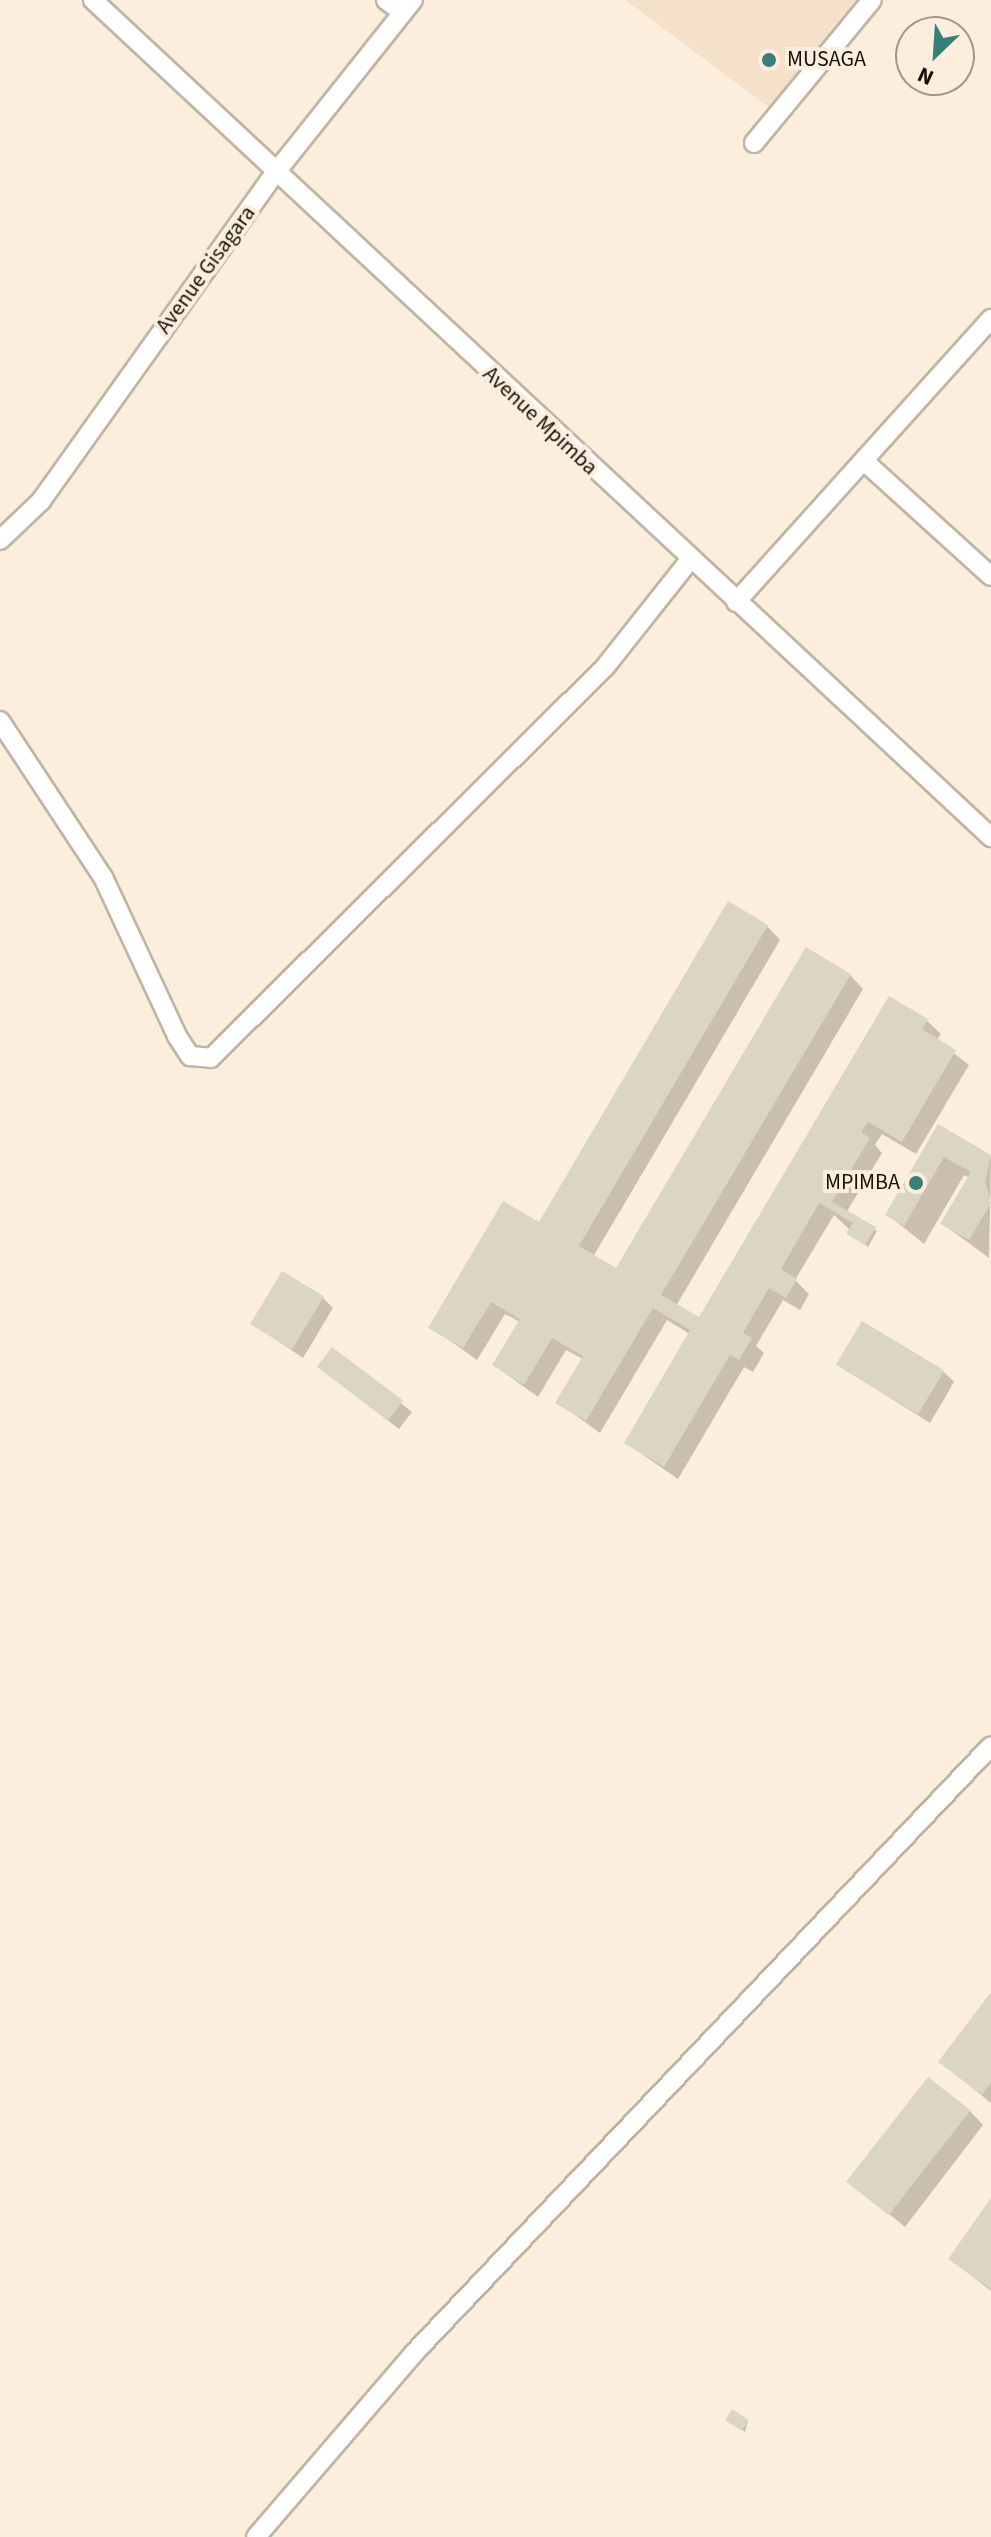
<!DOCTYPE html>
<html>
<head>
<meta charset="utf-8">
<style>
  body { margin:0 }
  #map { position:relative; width:991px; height:2537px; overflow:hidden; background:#fceedc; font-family:"Source Sans 3",sans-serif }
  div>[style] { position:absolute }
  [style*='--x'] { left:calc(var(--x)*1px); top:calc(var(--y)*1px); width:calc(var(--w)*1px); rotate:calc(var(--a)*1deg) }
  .built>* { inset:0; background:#f5e1ca }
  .shadow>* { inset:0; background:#0003 }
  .building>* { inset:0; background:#dbd6c1; transform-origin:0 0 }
  .roads { filter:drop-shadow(2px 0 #c1b4a3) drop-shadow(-2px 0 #c1b4a3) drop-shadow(0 2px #c1b4a3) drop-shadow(0 -2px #c1b4a3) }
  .minor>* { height:18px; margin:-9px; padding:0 9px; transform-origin:9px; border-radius:9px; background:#fff }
  .dots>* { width:22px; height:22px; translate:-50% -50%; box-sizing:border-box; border:4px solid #fceedc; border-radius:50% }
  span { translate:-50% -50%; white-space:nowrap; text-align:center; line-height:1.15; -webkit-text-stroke:8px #fceedc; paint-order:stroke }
  .poi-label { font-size:22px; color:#17120c }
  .left { translate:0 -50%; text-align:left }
  .right { translate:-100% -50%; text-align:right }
  .street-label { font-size:22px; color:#17120c }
  .north { position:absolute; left:895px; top:16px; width:80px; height:80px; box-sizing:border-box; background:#fceedc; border:2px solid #a09689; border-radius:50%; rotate:205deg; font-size:22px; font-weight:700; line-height:32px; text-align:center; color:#17120c }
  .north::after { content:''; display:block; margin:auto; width:28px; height:36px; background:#377f7a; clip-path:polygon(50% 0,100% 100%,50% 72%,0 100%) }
</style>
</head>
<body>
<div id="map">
  <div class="built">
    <div style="clip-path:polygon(625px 0,878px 0,786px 120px)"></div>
  </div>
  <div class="shadow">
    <div style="clip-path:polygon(767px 926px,780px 940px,593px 1257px,616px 1271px,850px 975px,863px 989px,676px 1306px,699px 1319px,889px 999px,927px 1021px,941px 1034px,937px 1040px,969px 1065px,916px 1154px,882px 1134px,875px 1145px,882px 1153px,846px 1213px,877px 1231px,868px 1247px,834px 1215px,795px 1280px,809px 1294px,800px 1310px,783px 1300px,756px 1346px,764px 1353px,753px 1372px,744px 1367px,678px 1479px,626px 1443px,690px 1334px,667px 1320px,600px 1433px,557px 1402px,583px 1359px,566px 1350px,538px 1397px,494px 1365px,520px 1322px,505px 1314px,477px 1360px,431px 1327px,539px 1225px)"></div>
    <div style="clip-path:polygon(939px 1127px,991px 1158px,989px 1258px,943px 1224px,970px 1178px,964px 1175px,924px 1244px,887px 1214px)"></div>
    <div style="clip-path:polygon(323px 1298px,333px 1308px,303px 1358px,253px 1324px)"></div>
    <div style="clip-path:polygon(332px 1350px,412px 1412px,399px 1429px,330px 1376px)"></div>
    <div style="clip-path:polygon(838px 1365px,944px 1372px,954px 1382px,930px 1423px)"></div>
    <div style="clip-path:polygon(991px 1995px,991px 2103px,941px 2062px)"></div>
    <div style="clip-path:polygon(970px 2111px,983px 2125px,905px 2227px,850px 2182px)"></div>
    <div style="clip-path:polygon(991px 2201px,991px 2291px,950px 2259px)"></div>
    <div style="clip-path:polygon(748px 2421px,745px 2432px,731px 2422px)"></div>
  </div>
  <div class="building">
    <div style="clip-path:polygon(728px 901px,768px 925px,579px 1246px,616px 1268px,806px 947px,851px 974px,661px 1295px,699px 1317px,889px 996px,928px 1019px,922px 1029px,956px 1050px,902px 1142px,868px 1122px,861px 1132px,870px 1138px,832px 1202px,876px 1227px,865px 1245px,846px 1234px,853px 1223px,819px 1203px,781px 1269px,797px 1279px,786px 1298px,769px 1288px,743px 1333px,752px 1338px,739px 1360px,730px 1355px,664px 1467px,624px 1443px,690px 1330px,653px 1308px,586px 1421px,555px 1403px,583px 1356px,552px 1338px,524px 1385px,492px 1365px,520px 1319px,491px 1302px,463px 1348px,428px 1328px,503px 1201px,539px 1222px)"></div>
    <div style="clip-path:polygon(938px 1124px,991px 1155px,985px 1181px,991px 1203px,969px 1240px,940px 1224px,971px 1172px,944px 1157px,904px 1226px,885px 1215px)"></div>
    <div style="left:282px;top:1271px;width:49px;height:62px;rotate:31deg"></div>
    <div style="left:862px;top:1321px;width:96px;height:51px;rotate:31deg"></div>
    <div style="left:332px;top:1347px;width:89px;height:25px;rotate:37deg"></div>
    <div style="clip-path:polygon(991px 1992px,991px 2082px,982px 2095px,938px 2062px)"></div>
    <div style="left:928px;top:2077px;width:54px;height:133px;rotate:38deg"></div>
    <div style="clip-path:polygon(991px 2198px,991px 2289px,948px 2259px)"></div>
    <div style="left:732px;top:2409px;width:20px;height:13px;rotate:33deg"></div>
  </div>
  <div class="roads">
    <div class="minor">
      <div style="--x:93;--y:0;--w:1228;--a:42.99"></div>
      <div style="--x:386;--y:0;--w:21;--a:37"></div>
      <div style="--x:754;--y:143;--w:185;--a:-50.5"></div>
      <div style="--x:864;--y:461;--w:171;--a:42.2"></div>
      <div style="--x:0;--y:540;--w:57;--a:-43.6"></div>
      <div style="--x:41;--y:501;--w:404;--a:-54.5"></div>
      <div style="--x:276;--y:172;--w:220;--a:-51.5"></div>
      <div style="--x:736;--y:602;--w:381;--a:-48"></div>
      <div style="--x:0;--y:721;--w:187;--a:56.6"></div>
      <div style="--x:103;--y:877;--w:175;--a:65"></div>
      <div style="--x:177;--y:1036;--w:24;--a:57"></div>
      <div style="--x:190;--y:1056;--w:21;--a:5"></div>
      <div style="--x:211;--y:1058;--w:555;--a:-44.78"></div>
      <div style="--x:605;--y:667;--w:135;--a:-51.6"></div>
      <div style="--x:256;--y:2537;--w:243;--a:-49.3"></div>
      <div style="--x:414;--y:2353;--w:837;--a:-46.45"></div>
    </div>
  </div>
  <div class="dots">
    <div style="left:769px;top:60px;background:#377f7a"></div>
    <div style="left:916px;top:1183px;background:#377f7a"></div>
  </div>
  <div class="poi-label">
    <span class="left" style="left:787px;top:60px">MUSAGA</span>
    <span class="right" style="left:900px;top:1183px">MPIMBA</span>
  </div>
  <div class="street-label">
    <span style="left:206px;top:270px;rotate:-54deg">Avenue Gisagara</span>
    <span style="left:540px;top:421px;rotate:43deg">Avenue Mpimba</span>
  </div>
  <div class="north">N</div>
</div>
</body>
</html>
